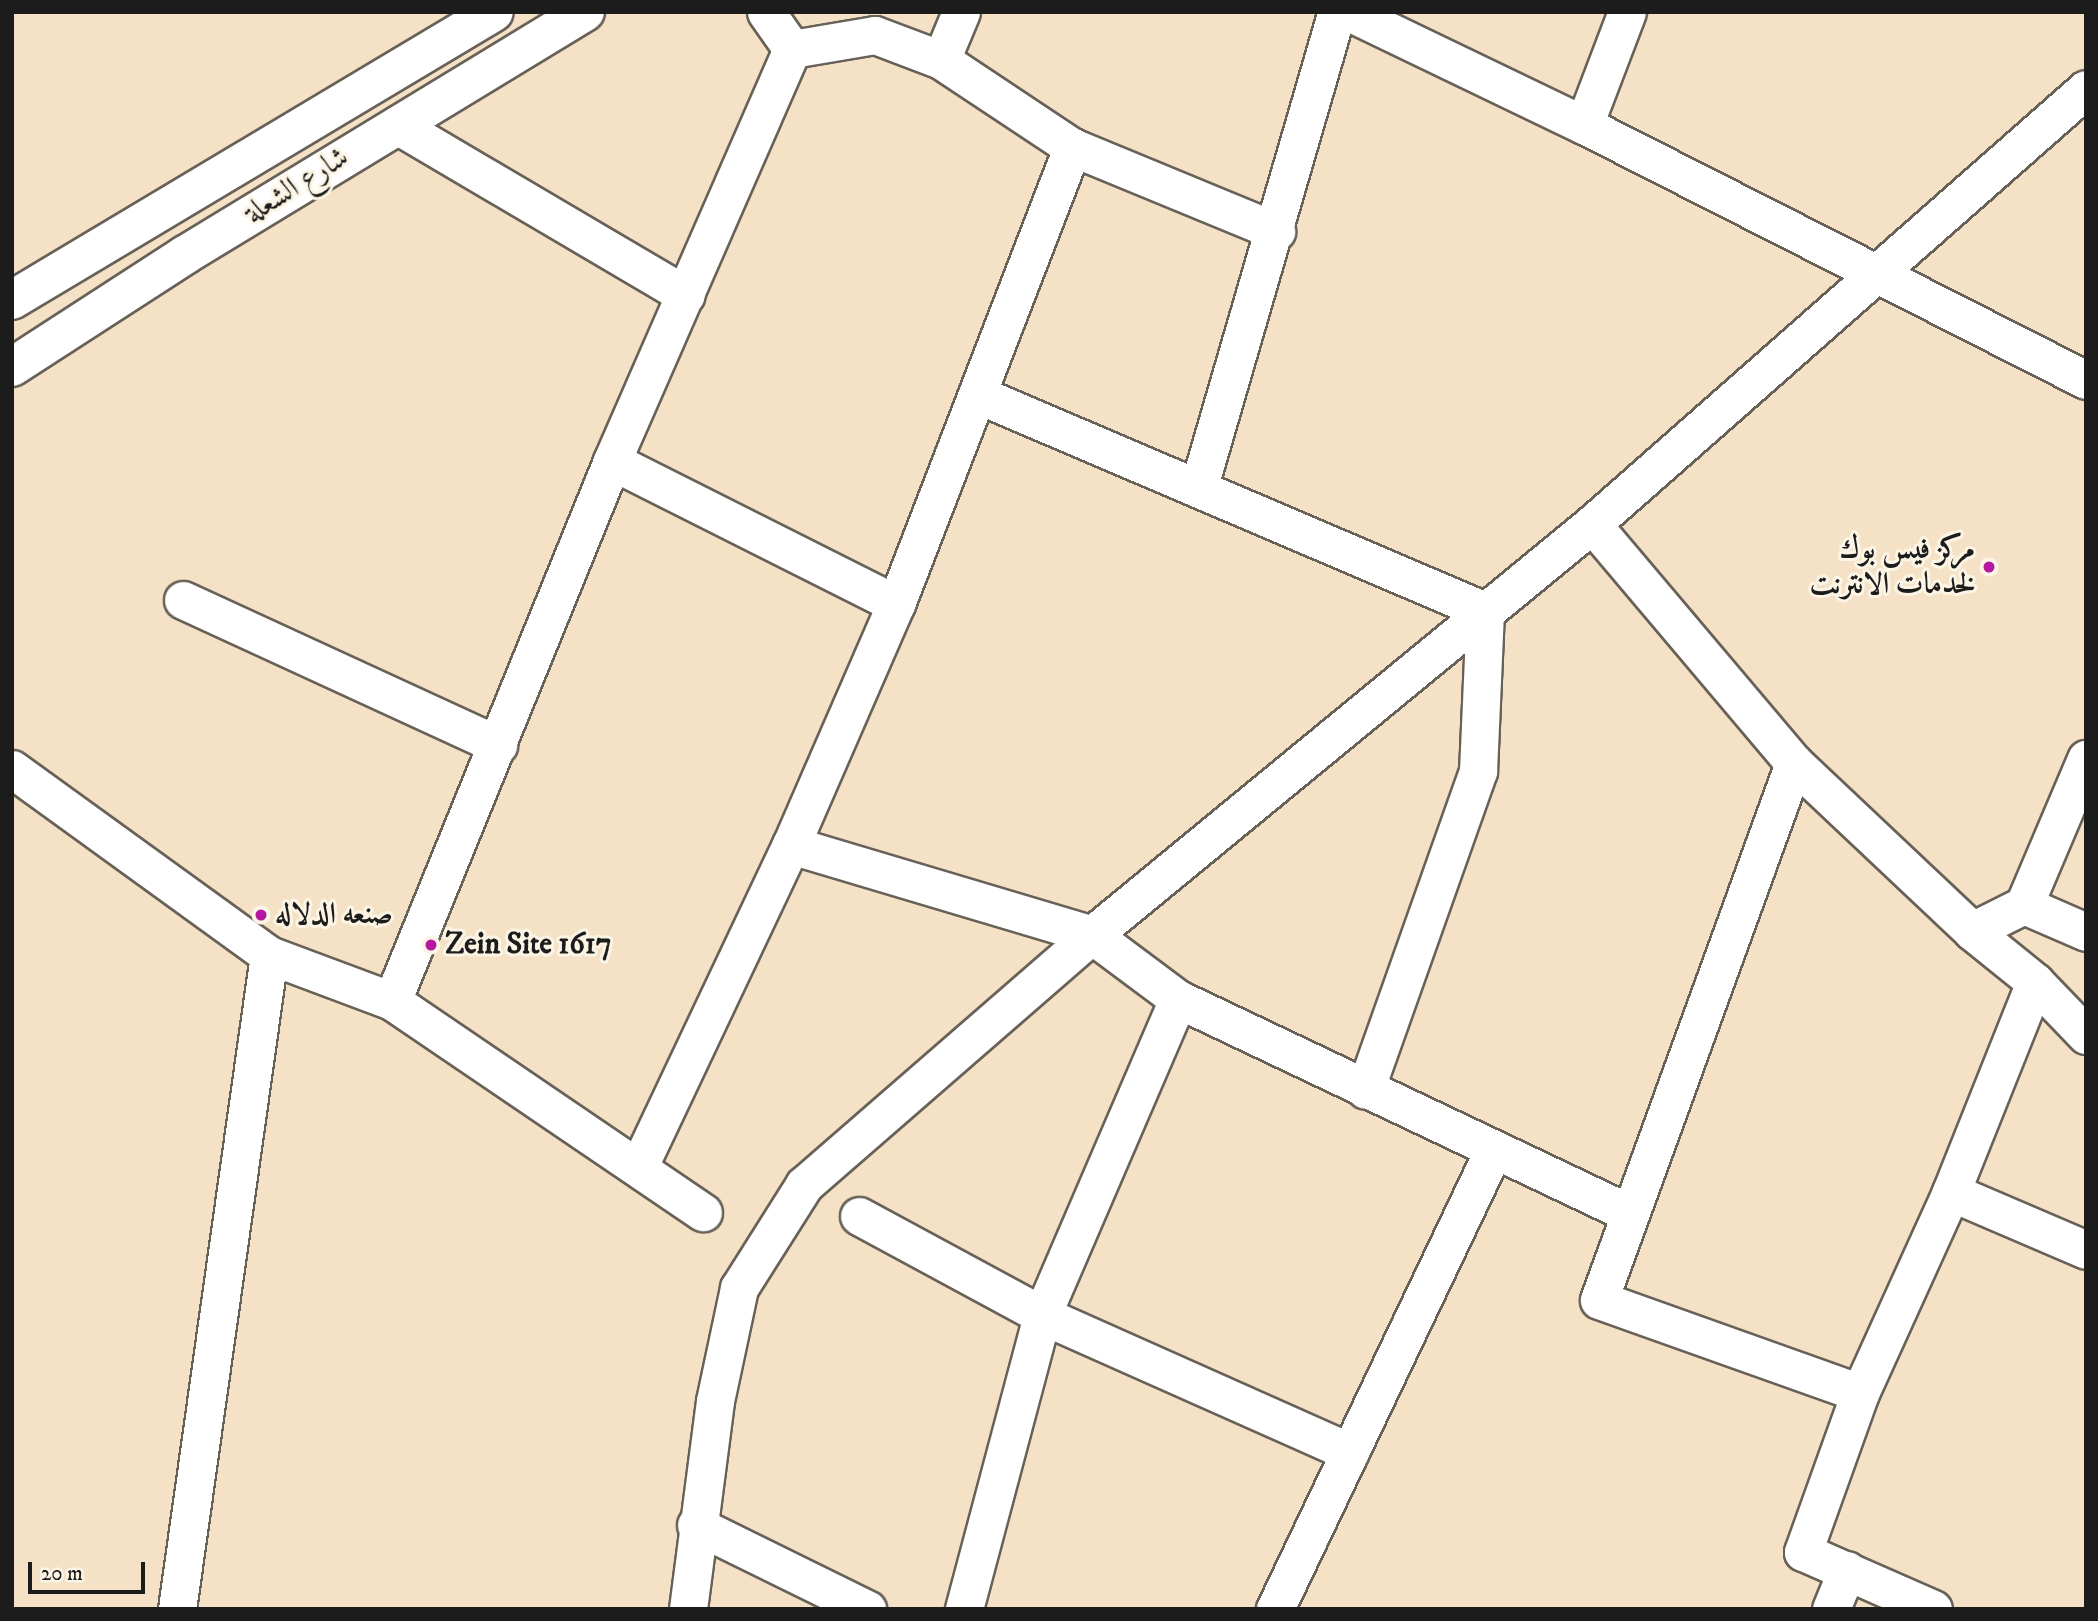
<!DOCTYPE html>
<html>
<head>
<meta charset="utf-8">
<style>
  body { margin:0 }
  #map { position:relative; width:2098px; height:1621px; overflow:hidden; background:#f5e2c6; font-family:"IM FELL DW Pica",Amiri,serif }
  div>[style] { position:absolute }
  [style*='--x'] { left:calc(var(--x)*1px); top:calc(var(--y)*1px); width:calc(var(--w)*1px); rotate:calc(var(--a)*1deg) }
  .roads { filter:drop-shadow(2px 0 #686158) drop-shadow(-2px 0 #686158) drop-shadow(0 2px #686158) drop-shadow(0 -2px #686158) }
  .minor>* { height:37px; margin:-18.5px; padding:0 18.5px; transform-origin:18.5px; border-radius:18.5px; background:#fff }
  .secondary>* { height:38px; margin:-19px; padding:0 19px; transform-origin:19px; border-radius:19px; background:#fff }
  .dots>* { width:19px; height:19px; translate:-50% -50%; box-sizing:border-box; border:4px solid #fcf5e5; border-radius:50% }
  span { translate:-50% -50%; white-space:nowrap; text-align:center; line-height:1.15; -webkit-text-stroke:6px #fcf5e5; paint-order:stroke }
  .street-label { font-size:30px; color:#1c1c1c }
  .poi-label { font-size:30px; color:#1c1c1c; font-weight:700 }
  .right { translate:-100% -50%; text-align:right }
  .left { translate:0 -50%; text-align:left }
  .frame { position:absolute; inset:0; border:14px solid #1c1c1c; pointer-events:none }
  .scale { position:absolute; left:28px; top:1562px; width:117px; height:32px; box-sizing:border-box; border:4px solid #1c1c1c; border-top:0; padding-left:9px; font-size:21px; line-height:24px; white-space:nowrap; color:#1c1c1c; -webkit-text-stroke:5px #fcf5e5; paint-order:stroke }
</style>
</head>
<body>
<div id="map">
  <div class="roads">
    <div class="minor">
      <div style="--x:766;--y:12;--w:45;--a:54.9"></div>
      <div style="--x:792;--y:49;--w:84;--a:-9.6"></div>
      <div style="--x:875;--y:35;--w:71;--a:20.7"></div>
      <div style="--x:941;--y:60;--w:157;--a:33.6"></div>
      <div style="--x:1072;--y:147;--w:221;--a:22.4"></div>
      <div style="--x:1349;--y:12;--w:261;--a:25.7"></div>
      <div style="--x:1584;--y:125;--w:563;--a:26.93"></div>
      <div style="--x:941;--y:60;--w:52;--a:-67.4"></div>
      <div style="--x:397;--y:125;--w:335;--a:30.5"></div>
      <div style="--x:1584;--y:125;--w:121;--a:-69.2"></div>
      <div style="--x:979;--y:395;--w:550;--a:23.12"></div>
      <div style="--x:1485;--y:611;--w:160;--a:92.5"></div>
      <div style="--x:1478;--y:771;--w:338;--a:109.5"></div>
      <div style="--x:612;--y:461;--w:318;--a:26.7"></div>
      <div style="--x:1199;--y:486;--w:494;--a:-73.8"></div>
      <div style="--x:1592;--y:524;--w:313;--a:49.8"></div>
      <div style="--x:1794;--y:763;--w:245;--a:43.3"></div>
      <div style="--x:1972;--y:931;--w:81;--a:39"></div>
      <div style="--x:2035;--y:982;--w:74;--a:46.1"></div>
      <div style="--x:183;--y:600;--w:347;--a:24.7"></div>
      <div style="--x:1794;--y:763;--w:571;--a:109.96"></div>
      <div style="--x:1599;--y:1300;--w:277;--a:19.6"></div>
      <div style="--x:12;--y:769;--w:317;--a:35.9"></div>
      <div style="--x:269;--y:955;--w:131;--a:20.5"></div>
      <div style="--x:392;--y:1001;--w:376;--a:34.2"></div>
      <div style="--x:791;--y:845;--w:314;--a:16.6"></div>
      <div style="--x:1092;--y:935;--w:107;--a:36.7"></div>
      <div style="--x:1178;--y:999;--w:498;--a:25.4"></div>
      <div style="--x:2024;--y:905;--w:68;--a:23.5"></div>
      <div style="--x:1972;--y:931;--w:58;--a:-26.6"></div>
      <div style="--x:2024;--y:905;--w:159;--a:-67"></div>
      <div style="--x:392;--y:1001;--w:583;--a:-67.83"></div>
      <div style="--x:612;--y:461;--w:450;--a:-66.4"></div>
      <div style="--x:639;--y:1166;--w:355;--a:-64.7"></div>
      <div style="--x:791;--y:845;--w:263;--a:-66.5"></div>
      <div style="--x:896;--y:604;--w:490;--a:-68.9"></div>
      <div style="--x:1951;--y:1192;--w:147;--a:23.2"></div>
      <div style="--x:859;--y:1216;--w:208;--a:28.4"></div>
      <div style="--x:1042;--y:1315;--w:337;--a:24"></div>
      <div style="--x:696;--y:1525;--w:191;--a:26.2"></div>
      <div style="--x:177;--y:1609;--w:660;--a:-81.99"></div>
      <div style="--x:688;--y:1609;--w:210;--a:-82.6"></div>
      <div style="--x:715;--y:1401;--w:116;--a:-78"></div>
      <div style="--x:739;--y:1288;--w:122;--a:-57.7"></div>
      <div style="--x:804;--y:1185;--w:381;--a:-41"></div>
      <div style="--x:1092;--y:935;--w:647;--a:-39.42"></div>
      <div style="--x:1592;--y:524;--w:658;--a:-41.37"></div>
      <div style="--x:964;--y:1609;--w:304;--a:-75.1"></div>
      <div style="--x:1042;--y:1315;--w:344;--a:-66.7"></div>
      <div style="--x:1275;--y:1609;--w:509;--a:-64.54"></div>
      <div style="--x:1831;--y:1609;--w:42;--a:-67.7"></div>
      <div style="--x:1933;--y:1609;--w:142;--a:-156.3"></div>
      <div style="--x:1803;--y:1552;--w:169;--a:-70.3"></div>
      <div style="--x:1860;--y:1393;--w:221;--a:-65.6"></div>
      <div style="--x:1951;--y:1192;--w:226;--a:-68.2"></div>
    </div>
    <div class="secondary">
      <div style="--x:12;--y:300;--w:561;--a:-30.86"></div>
      <div style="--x:12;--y:367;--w:206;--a:-32.9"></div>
      <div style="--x:185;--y:255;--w:468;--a:-31.3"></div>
    </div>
  </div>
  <div class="dots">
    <div style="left:1989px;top:567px;background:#b5179e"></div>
    <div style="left:261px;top:915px;background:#b5179e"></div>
    <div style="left:431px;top:945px;background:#b5179e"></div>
  </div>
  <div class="street-label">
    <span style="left:297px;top:186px;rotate:-32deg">شارع الشعلة</span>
  </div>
  <div class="poi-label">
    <span class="right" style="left:1975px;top:567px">مركز فيس بوك<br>لخدمات الانترنت</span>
    <span class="left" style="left:275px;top:915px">صنعه الدلاله</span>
    <span class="left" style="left:445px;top:945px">Zein Site 1617</span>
  </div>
  <div class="frame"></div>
  <div class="scale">20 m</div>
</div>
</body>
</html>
